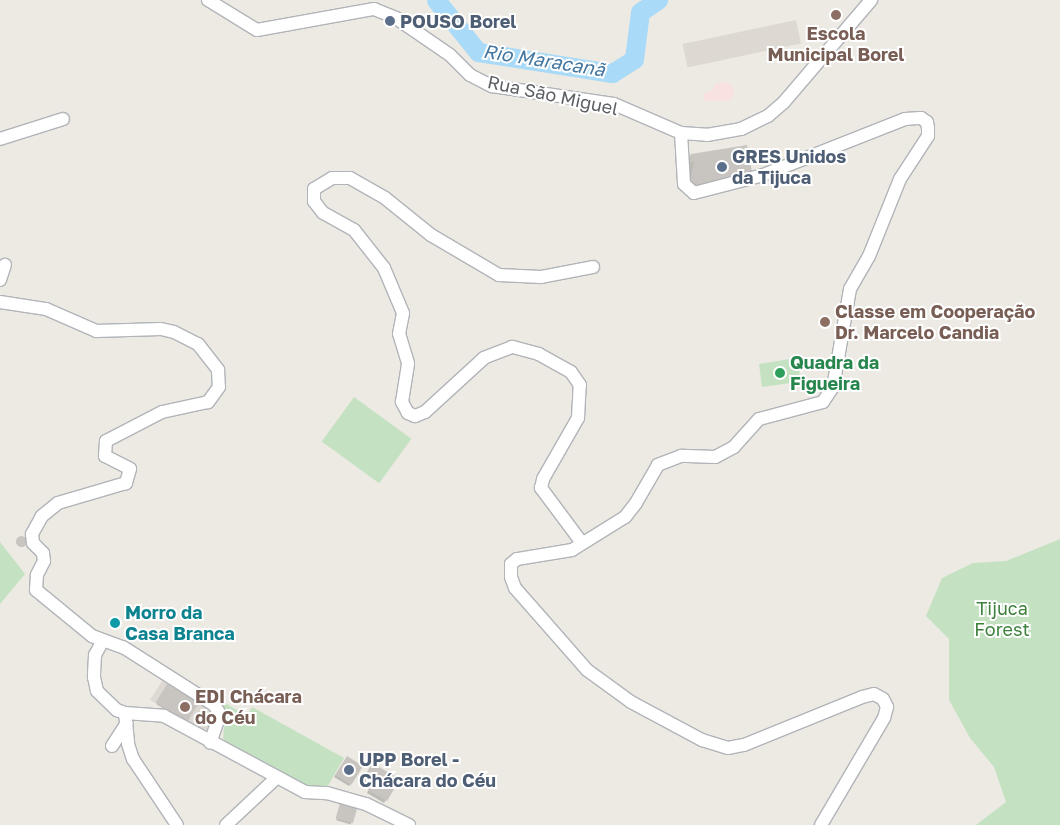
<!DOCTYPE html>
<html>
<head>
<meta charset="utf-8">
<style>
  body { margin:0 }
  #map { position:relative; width:1060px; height:825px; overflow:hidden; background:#edeae4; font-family:"Golos Text",sans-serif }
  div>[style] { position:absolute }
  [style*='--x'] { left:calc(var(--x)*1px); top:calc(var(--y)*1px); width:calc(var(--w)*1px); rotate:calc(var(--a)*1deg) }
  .education>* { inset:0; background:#ddd9d2; transform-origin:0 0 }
  .medical>* { inset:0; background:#f9e1e1 }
  .green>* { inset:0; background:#c4e2c2; transform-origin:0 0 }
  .shadow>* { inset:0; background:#0003; transform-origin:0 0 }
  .river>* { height:19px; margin:-9.5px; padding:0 9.5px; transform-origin:9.5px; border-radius:9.5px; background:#a9daf7 }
  .building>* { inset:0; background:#c8c5c0; transform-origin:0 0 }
  .round { border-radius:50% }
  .roads { filter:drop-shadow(1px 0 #b1b4b8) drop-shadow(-1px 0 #b1b4b8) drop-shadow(0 1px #b1b4b8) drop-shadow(0 -1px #b1b4b8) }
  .minor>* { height:12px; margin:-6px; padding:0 6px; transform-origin:6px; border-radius:6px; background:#fff }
  .dots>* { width:14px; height:14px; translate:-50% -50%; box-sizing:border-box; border:2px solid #fff; border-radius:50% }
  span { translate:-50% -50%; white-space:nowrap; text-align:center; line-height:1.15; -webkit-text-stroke:4px #fff; paint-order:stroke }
  .service-label { font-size:18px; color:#4e5e75; font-weight:700 }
  .left { translate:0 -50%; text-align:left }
  .education-label { font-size:18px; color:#785e54; font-weight:700 }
  .street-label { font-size:18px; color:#5c5f63 }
  .leisure-label { font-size:18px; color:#27864d; font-weight:700 }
  .park-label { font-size:18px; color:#3e813c }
  .culture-label { font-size:18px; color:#0d838f; font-weight:700 }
  .water-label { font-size:19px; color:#4577a0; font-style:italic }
</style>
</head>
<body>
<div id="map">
  <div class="education">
    <div style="left:796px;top:20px;width:24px;height:116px;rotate:78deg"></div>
    <div style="clip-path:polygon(162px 681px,214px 711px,216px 718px,209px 730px,201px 729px,150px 700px)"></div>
  </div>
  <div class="medical">
    <div style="clip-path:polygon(725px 82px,732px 86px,734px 95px,728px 101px,705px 101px,703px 93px,712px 91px,715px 84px)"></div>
  </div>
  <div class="green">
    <div style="clip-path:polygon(802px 357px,798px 382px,762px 387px,759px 364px)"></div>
    <div style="left:354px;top:397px;width:71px;height:55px;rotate:36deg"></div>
    <div style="clip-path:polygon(1060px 539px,1060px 825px,976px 825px,1006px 802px,994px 767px,970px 738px,949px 700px,949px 639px,926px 616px,942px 578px,973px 563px,1006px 561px)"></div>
    <div style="clip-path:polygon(0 542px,25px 574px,0 604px)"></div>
    <div style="clip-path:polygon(225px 703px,247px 716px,252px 707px,344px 758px,326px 789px,309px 789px,227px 743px,223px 738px,225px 718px,222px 709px)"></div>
  </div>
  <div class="shadow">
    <div style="clip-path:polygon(691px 155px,746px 177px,685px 192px,686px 161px)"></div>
    <div style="clip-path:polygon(22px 537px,25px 540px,21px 546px,16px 543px)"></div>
    <div style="left:167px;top:686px;width:34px;height:21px;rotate:30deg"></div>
    <div style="clip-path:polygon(347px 757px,351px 784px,349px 786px,334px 777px)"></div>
    <div style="clip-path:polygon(evenodd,372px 764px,399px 779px,384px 803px,367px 793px,371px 786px,362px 781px,372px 764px,374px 778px,384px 784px,382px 788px,371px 782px,374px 778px)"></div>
    <div style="left:341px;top:804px;width:15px;height:17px;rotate:16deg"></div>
  </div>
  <div class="river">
    <div style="--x:436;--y:0;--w:67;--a:51.1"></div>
    <div style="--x:478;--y:52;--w:136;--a:8.9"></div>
    <div style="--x:612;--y:73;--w:26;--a:-32"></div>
    <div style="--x:634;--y:59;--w:47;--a:-82.7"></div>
    <div style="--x:640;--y:12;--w:22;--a:-34"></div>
  </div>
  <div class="building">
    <div style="clip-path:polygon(747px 145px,752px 172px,689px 187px,694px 162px,690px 162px,691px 154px)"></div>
    <div class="round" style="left:15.5px;top:535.5px;width:11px;height:11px"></div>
    <div style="left:167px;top:684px;width:37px;height:22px;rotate:31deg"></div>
    <div style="left:347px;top:756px;width:19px;height:22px;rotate:32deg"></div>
    <div style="clip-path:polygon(evenodd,372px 763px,400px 779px,387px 801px,368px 790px,372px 783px,363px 779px,372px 763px,376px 776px,385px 782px,383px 787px,373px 781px,376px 776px)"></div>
    <div style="left:340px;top:803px;width:18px;height:16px;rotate:16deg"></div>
  </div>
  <div class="roads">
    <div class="minor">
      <div style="--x:208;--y:0;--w:57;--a:31.5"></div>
      <div style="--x:257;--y:30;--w:119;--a:-10.2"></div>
      <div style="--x:374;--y:9;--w:24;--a:22"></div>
      <div style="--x:396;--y:18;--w:65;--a:34.4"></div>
      <div style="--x:450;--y:55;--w:28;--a:45"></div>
      <div style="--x:470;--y:75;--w:25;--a:27"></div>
      <div style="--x:492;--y:86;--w:123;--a:8.4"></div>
      <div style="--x:614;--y:104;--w:73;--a:23.4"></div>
      <div style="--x:681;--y:133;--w:26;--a:4"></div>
      <div style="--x:707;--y:135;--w:35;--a:-10"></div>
      <div style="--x:741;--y:129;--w:30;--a:-26"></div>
      <div style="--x:768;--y:116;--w:21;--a:-41"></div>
      <div style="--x:784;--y:102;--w:134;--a:-49.5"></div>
      <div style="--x:681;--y:133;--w:51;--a:86.6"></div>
      <div style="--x:684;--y:184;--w:13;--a:42"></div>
      <div style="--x:694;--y:193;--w:71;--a:-14.6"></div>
      <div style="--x:763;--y:175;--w:153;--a:-21.5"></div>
      <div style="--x:905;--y:119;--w:16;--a:-4"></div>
      <div style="--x:921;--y:118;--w:7;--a:34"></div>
      <div style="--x:927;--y:122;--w:6;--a:81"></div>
      <div style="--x:928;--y:128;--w:8;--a:90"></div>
      <div style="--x:928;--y:136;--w:51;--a:123.1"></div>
      <div style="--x:900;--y:179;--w:83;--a:111.9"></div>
      <div style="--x:869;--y:256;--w:38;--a:120"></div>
      <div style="--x:850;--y:289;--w:99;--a:99.8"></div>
      <div style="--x:833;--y:387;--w:18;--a:124"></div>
      <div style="--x:823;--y:402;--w:66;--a:165.1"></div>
      <div style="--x:759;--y:419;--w:38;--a:132"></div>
      <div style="--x:734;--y:447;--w:21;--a:152"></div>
      <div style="--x:715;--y:457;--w:34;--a:-178"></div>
      <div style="--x:681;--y:456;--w:25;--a:159"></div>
      <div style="--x:658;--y:465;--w:44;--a:120.1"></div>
      <div style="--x:636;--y:503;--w:18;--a:128"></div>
      <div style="--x:625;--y:517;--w:62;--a:148.1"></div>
      <div style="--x:572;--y:550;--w:56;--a:170.7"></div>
      <div style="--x:517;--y:559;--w:8;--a:140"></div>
      <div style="--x:511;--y:564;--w:13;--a:90"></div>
      <div style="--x:511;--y:577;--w:12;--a:70"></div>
      <div style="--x:515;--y:588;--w:109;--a:48.7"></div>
      <div style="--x:587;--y:670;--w:54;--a:36"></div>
      <div style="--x:631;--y:702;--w:81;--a:28.2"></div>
      <div style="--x:702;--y:740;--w:27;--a:17"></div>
      <div style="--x:728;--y:748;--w:16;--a:-11"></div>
      <div style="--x:744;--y:745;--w:127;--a:-22.1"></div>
      <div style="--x:862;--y:697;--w:12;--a:-14"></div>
      <div style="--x:874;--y:694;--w:10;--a:29"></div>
      <div style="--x:883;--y:699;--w:9;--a:63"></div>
      <div style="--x:887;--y:707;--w:11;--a:105"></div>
      <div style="--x:884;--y:718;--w:124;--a:120.5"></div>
      <div style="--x:0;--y:139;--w:66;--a:-17.6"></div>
      <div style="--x:0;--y:280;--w:16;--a:-72"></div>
      <div style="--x:0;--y:302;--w:47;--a:8.7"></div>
      <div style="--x:46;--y:309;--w:55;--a:23.7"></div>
      <div style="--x:96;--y:331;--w:65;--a:-1.8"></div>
      <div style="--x:161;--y:329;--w:13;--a:13"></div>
      <div style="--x:174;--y:332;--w:27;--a:27"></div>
      <div style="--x:198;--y:344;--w:33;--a:52"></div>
      <div style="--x:218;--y:370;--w:17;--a:87"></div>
      <div style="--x:219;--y:387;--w:19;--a:126"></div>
      <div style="--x:208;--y:402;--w:47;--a:167.7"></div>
      <div style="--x:162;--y:412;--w:63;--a:152.6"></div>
      <div style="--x:106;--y:441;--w:15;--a:94"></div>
      <div style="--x:105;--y:456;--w:28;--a:27"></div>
      <div style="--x:130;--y:469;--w:15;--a:106"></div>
      <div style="--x:126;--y:483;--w:71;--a:163.6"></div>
      <div style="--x:58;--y:503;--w:21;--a:141"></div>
      <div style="--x:42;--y:516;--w:21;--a:119"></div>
      <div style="--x:32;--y:534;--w:9;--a:84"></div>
      <div style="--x:33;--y:543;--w:14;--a:45"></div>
      <div style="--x:43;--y:553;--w:8;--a:83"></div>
      <div style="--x:44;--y:561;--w:16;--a:117"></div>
      <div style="--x:37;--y:575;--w:15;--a:94"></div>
      <div style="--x:36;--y:590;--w:72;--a:39.4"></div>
      <div style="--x:92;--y:636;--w:33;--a:20"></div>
      <div style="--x:123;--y:647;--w:108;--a:32.5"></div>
      <div style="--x:214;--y:705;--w:7;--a:56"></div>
      <div style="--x:218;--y:711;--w:9;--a:90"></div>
      <div style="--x:218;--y:720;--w:24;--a:109"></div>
      <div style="--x:582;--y:543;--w:69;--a:-126.7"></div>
      <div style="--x:541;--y:488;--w:9;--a:-77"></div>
      <div style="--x:543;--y:479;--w:70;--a:-60.2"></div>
      <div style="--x:578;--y:418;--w:33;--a:-87"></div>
      <div style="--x:580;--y:385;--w:16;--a:-125"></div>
      <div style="--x:571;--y:372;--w:37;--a:-151"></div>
      <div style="--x:539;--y:354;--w:28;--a:-165"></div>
      <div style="--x:512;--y:347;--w:30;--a:159"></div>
      <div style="--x:484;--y:358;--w:80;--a:137.5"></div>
      <div style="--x:425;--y:412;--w:11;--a:158"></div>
      <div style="--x:415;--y:416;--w:8;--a:-157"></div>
      <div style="--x:408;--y:413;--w:13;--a:-119"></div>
      <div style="--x:402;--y:402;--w:39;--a:-81"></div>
      <div style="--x:408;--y:363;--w:30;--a:-107"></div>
      <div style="--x:399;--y:334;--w:21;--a:-79"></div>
      <div style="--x:403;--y:313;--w:49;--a:-112.9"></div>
      <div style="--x:384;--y:268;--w:48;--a:-128.3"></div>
      <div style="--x:354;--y:230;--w:35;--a:-151"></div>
      <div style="--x:323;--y:213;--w:15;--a:-127"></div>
      <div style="--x:314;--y:201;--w:12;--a:-90"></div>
      <div style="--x:314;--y:189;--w:21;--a:-31"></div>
      <div style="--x:332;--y:178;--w:18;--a:0"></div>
      <div style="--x:350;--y:178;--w:40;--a:29.7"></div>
      <div style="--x:385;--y:198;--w:59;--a:38.8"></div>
      <div style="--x:431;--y:235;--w:79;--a:30.5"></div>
      <div style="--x:499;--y:275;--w:42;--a:2.7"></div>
      <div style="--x:541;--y:277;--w:53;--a:-10.9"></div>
      <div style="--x:102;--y:642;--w:15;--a:118"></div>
      <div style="--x:95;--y:655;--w:22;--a:93"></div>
      <div style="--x:94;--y:677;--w:14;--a:78"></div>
      <div style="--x:97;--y:691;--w:28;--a:44"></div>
      <div style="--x:117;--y:710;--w:9;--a:21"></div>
      <div style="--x:125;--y:713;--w:39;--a:4"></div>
      <div style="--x:164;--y:716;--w:160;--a:28.3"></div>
      <div style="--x:305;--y:792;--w:22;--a:3"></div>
      <div style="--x:327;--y:793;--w:41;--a:15.8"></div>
      <div style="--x:366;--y:804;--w:48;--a:26"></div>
      <div style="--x:125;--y:713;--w:31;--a:84"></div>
      <div style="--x:128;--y:744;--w:16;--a:72"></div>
      <div style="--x:133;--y:759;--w:79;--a:56.3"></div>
      <div style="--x:112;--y:746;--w:27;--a:-57"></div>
      <div style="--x:226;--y:825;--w:69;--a:-43.2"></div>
    </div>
  </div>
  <div class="dots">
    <div style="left:836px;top:15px;background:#8d6e63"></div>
    <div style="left:390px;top:21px;background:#5c6f8a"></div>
    <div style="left:722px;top:167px;background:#5c6f8a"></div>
    <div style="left:825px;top:322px;background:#8d6e63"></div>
    <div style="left:780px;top:373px;background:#2e9e5b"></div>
    <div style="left:115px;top:623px;background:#0f9aa8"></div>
    <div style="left:185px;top:707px;background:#8d6e63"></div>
    <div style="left:349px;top:770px;background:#5c6f8a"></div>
  </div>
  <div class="service-label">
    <span class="left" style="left:400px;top:21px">POUSO Borel</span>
    <span class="left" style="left:732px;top:167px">GRES Unidos<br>da Tijuca</span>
    <span class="left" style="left:359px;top:770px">UPP Borel -<br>Chácara do Céu</span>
  </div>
  <div class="education-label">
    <span style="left:836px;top:44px">Escola<br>Municipal Borel</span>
    <span class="left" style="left:835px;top:322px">Classe em Cooperação<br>Dr. Marcelo Candia</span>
    <span class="left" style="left:195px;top:707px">EDI Chácara<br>do Céu</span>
  </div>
  <div class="street-label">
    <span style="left:553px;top:95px;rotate:12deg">Rua São Miguel</span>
  </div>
  <div class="leisure-label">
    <span class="left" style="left:790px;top:373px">Quadra da<br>Figueira</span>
  </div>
  <div class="park-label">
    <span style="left:1002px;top:619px">Tijuca<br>Forest</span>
  </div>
  <div class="culture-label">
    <span class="left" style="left:125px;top:623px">Morro da<br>Casa Branca</span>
  </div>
  <div class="water-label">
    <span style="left:544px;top:60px;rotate:9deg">Rio Maracanã</span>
  </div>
</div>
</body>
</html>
